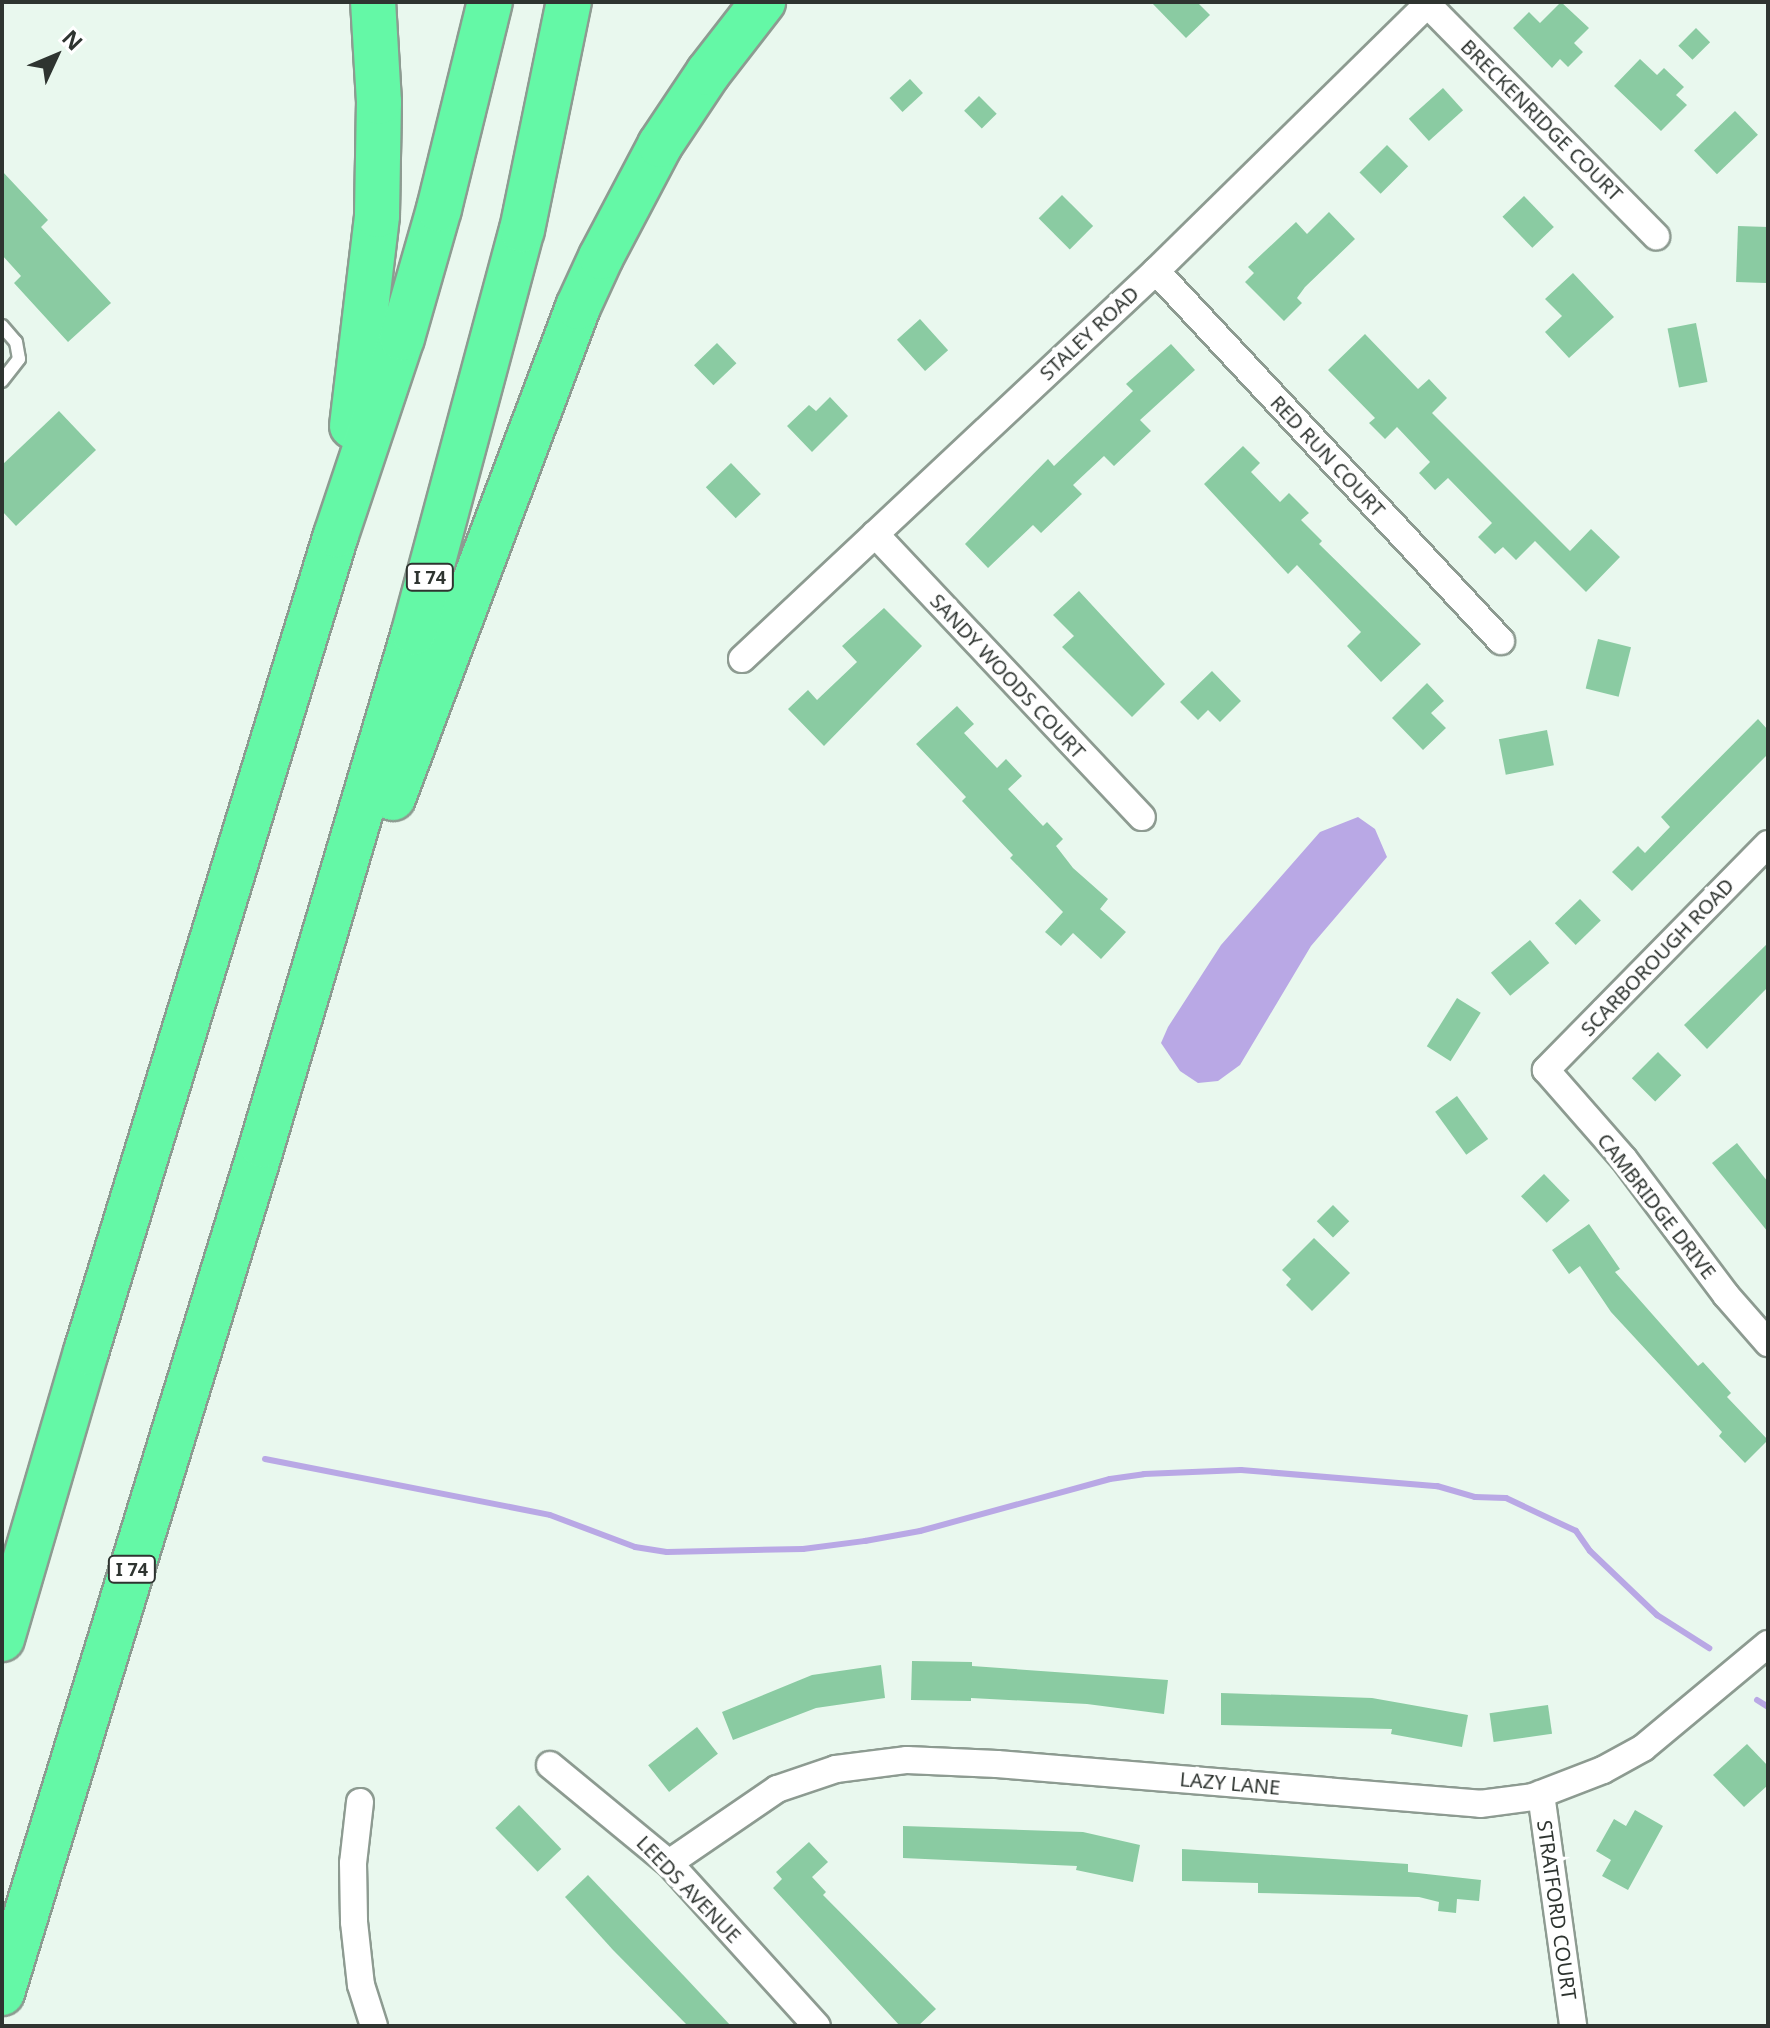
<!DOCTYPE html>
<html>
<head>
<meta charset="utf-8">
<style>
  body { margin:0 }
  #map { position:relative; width:1770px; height:2028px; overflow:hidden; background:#e9f8ee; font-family:"Noto Sans",sans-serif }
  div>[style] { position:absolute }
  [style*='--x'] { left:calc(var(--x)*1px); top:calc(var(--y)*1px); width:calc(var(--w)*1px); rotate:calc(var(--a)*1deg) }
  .water>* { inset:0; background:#b9a8e5 }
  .stream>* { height:6px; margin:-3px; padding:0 3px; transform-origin:3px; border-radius:3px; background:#b9a8e5 }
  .building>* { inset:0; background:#8acba2; transform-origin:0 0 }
  .roads { filter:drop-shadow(2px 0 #8d9b91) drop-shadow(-2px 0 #8d9b91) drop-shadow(0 2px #8d9b91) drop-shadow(0 -2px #8d9b91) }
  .service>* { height:12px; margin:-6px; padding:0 6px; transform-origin:6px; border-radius:6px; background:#fff }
  .minor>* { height:26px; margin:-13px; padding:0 13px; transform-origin:13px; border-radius:13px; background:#fff }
  .motorway>* { height:44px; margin:-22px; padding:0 22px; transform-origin:22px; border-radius:22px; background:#64f8a6 }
  span { translate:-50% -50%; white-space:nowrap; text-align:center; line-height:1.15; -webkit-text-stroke:8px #fff; paint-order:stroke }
  .shield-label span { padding:2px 6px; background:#fff; border:2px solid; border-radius:6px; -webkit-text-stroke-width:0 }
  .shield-label { font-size:18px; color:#2e3430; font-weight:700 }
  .street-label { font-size:20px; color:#2e3430 }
  .frame { position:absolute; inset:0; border:4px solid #2e3430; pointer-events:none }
  .north { position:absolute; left:16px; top:16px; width:80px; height:80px; -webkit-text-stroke:6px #fff; paint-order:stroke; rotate:46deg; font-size:22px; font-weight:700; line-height:32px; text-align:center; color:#2e3430 }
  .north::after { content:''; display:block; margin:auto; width:28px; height:36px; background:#2e3430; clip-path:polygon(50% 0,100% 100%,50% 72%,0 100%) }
</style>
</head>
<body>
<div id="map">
  <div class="water">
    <div style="clip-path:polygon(1358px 817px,1375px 829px,1387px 857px,1311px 946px,1240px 1065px,1218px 1081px,1198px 1083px,1180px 1071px,1161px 1043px,1168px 1027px,1221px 945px,1320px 832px)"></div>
  </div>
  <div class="stream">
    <div style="--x:265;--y:1459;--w:290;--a:11.1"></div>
    <div style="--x:550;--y:1515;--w:91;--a:20.6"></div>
    <div style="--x:635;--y:1547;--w:32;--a:9"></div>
    <div style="--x:667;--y:1552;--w:136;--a:-1.3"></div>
    <div style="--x:803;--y:1549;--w:63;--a:-7.4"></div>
    <div style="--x:865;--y:1541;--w:56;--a:-10.3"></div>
    <div style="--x:920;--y:1531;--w:197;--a:-15.3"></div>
    <div style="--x:1110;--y:1479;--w:34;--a:-8"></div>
    <div style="--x:1144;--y:1474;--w:97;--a:-2.4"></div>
    <div style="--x:1241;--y:1470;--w:197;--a:4.7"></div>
    <div style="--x:1437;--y:1486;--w:40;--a:16"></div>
    <div style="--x:1475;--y:1497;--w:31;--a:2"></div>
    <div style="--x:1506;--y:1498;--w:77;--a:25.2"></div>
    <div style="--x:1576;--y:1531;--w:24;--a:55"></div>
    <div style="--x:1590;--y:1551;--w:93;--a:43.7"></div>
    <div style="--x:1657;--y:1615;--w:62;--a:32.4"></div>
    <div style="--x:1757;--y:1700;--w:13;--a:32"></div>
  </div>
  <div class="building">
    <div style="clip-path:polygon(1151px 2px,1197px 2px,1210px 15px,1186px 38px)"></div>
    <div style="clip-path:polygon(1561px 2px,1589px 28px,1574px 43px,1583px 52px,1568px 67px,1560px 59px,1552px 68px,1513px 28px,1529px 12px,1540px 23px)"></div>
    <div style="left:1696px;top:28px;width:20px;height:25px;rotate:45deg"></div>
    <div style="clip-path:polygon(1640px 59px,1657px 75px,1664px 68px,1684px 87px,1676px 95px,1687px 105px,1661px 131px,1614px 86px)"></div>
    <div style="left:910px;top:79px;width:19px;height:28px;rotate:47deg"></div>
    <div style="left:1443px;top:88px;width:30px;height:46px;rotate:48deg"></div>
    <div style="left:979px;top:96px;width:25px;height:21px;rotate:45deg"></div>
    <div style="left:1735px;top:111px;width:33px;height:57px;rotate:46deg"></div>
    <div style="left:1387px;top:145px;width:30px;height:39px;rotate:45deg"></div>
    <div style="clip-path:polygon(2px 171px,48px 220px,41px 227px,111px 303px,68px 342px,14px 283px,21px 276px,2px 255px)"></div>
    <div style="left:1062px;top:195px;width:44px;height:33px;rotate:45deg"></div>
    <div style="left:1524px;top:196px;width:43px;height:30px;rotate:46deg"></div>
    <div style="clip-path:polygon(1329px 212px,1355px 239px,1305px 287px,1297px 298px,1302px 303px,1284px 321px,1245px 282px,1254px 273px,1248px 267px,1296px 222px,1307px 234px)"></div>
    <div style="left:1738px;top:226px;width:30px;height:56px;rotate:2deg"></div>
    <div style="clip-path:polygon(1573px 273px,1614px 317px,1569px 358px,1545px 332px,1562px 316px,1545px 299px)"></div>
    <div style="left:920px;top:319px;width:42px;height:31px;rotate:48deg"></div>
    <div style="left:1696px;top:323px;width:60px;height:29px;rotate:79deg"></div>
    <div style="clip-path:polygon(1365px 334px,1418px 389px,1429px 379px,1447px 398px,1432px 413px,1570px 551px,1591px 529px,1620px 557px,1586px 592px,1535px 541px,1516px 560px,1503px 547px,1495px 554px,1478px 537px,1492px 523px,1448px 478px,1435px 490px,1419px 473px,1430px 462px,1397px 427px,1385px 439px,1369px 423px,1375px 418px,1328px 370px)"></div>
    <div style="left:717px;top:343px;width:28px;height:32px;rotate:46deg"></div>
    <div style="clip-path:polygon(1171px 344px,1195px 370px,1140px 420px,1151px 431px,1114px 466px,1104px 456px,1073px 485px,1082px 494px,1041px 533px,1033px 525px,988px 568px,965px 544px,1048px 459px,1054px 466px,1133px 391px,1126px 384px)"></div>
    <div style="clip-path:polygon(830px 397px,848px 416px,812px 452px,787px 426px,809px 405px,816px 411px)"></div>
    <div style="clip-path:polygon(59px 411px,96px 450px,16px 526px,2px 511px,2px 465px)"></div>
    <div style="clip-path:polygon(1243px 446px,1260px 463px,1251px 472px,1280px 502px,1289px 493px,1309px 513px,1301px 520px,1322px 541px,1319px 544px,1421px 644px,1381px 682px,1347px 646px,1361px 632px,1297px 565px,1288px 574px,1204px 484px)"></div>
    <div style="left:731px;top:463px;width:43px;height:35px;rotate:46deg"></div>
    <div style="clip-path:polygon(1079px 591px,1165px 684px,1132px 717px,1062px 647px,1074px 636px,1053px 615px)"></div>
    <div style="clip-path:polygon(884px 608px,922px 646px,824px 746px,788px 709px,808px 690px,817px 700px,857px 662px,842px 646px)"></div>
    <div style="left:1598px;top:639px;width:34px;height:51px;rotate:14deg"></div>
    <div style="clip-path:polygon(1212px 671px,1241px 701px,1220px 722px,1208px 710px,1198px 720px,1180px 702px)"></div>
    <div style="clip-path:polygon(1427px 683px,1444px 701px,1431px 713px,1446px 728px,1423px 750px,1392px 718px)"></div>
    <div style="clip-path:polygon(957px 706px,974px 724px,964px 733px,997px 768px,1006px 759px,1022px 776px,1008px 789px,1043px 826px,1047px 822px,1063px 839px,1056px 846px,1073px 868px,1108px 899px,1100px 909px,1126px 932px,1101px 959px,1073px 933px,1061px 946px,1045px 932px,1063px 912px,1010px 858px,1013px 855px,962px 801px,966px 797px,916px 744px)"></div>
    <div style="clip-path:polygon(1758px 719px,1768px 730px,1768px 754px,1632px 891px,1612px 872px,1638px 846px,1645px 853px,1670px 827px,1661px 817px)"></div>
    <div style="left:1547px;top:730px;width:36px;height:49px;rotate:79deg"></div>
    <div style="left:1580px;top:899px;width:30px;height:35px;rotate:46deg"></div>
    <div style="left:1530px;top:940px;width:30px;height:51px;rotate:50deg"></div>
    <div style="clip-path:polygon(1768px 943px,1768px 987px,1707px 1049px,1684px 1025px)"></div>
    <div style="left:1457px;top:998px;width:28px;height:57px;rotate:32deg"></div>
    <div style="left:1658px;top:1052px;width:33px;height:37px;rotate:45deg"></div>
    <div style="left:1457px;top:1096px;width:53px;height:27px;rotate:54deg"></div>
    <div style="clip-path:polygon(1737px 1143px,1768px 1182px,1768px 1232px,1712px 1163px)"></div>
    <div style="left:1544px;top:1174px;width:37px;height:32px;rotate:46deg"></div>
    <div style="left:1333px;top:1205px;width:23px;height:23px;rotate:45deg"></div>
    <div style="clip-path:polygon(1589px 1224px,1620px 1269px,1615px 1272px,1698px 1366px,1703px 1362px,1731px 1393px,1727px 1397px,1768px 1440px,1745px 1463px,1719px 1436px,1722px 1432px,1611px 1312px,1580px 1266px,1569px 1274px,1552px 1250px)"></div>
    <div style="clip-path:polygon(1314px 1238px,1350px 1273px,1312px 1311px,1286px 1285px,1291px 1279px,1282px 1270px)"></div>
    <div style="clip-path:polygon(912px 1661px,972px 1662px,972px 1666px,1168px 1680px,1164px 1714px,1087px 1704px,971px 1698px,971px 1701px,911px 1700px)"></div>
    <div style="clip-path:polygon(881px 1665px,885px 1698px,816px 1708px,733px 1740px,722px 1712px,812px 1675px)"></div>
    <div style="clip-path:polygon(1221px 1693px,1372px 1698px,1468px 1715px,1462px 1747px,1391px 1734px,1392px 1729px,1221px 1725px)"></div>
    <div style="left:1548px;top:1705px;width:29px;height:59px;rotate:82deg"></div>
    <div style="left:697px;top:1727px;width:34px;height:62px;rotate:52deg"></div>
    <div style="clip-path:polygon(1747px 1744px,1768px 1766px,1768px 1785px,1744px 1807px,1713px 1775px)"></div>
    <div style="left:519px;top:1805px;width:61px;height:33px;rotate:46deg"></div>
    <div style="clip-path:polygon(1635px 1810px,1663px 1826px,1628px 1890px,1602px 1876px,1611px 1860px,1596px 1851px,1614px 1819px,1626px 1826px)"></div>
    <div style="clip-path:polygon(903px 1826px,1083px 1832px,1140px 1845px,1133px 1882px,1076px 1870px,1077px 1866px,903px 1858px)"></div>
    <div style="clip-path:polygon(809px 1842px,828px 1862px,812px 1877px,826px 1892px,823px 1895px,936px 2009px,918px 2026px,900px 2026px,773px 1888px,782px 1879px,776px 1872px)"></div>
    <div style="clip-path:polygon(1182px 1849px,1408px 1864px,1408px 1872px,1481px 1880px,1479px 1901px,1457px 1899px,1456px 1913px,1438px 1911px,1439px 1902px,1419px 1897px,1258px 1893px,1258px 1883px,1182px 1881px)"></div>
    <div style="clip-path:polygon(588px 1875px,685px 1977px,731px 2026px,688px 2026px,613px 1950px,565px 1897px)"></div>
  </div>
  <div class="roads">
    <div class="service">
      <div style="--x:2;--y:326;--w:21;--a:49"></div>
      <div style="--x:16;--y:342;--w:17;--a:80"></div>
      <div style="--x:19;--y:359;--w:28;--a:128"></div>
    </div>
    <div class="minor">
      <div style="--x:1428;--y:5;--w:325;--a:45.4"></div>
      <div style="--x:1156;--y:271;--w:506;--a:47"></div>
      <div style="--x:875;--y:534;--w:389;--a:46.7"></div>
      <div style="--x:742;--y:659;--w:567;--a:-43.14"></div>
      <div style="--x:1156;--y:271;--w:384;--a:-44.5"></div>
      <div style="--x:1768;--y:844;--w:317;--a:134.5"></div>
      <div style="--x:1546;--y:1070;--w:118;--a:48.8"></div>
      <div style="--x:1624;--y:1159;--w:170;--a:53.1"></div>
      <div style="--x:1726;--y:1295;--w:64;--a:48.8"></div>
      <div style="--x:550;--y:1765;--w:154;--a:39.5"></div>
      <div style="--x:669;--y:1863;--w:220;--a:47.8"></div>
      <div style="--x:1541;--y:1794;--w:234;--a:82.1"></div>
      <div style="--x:360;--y:1802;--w:61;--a:96.5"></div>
      <div style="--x:353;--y:1863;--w:59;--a:89"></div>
      <div style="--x:354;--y:1922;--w:63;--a:83.7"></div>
      <div style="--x:361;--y:1985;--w:43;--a:72.4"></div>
      <div style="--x:669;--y:1863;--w:131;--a:-34.4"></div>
      <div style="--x:777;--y:1789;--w:62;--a:-18.7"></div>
      <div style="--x:836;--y:1769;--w:72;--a:-7.2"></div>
      <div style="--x:907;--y:1760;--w:90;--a:2.5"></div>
      <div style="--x:997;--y:1764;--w:485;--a:4.7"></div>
      <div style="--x:1480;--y:1804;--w:53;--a:-7.5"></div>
      <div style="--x:1533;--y:1797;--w:75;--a:-21.1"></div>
      <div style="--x:1603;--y:1770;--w:46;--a:-28.8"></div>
      <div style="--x:1643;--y:1748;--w:163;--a:-39.8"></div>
    </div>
    <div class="motorway">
      <div style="--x:352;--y:426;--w:212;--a:-83.2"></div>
      <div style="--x:377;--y:215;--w:113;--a:-89"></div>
      <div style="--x:379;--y:102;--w:100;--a:-93.4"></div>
      <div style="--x:393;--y:798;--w:525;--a:-69.35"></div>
      <div style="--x:578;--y:307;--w:55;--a:-65.3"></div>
      <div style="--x:601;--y:257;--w:127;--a:-62.2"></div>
      <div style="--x:660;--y:145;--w:87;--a:-56.3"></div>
      <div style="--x:708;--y:73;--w:90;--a:-52.2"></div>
      <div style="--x:2;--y:1639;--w:299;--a:-73.7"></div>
      <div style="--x:86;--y:1352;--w:854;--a:-72.99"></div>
      <div style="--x:336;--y:535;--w:208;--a:-71.5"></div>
      <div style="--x:402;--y:338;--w:134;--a:-74"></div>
      <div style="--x:439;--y:209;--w:213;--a:-76.2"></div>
      <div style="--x:2;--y:1993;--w:887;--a:-72.95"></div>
      <div style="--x:262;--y:1145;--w:535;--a:-73.5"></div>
      <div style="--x:414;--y:632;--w:416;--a:-75"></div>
      <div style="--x:522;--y:230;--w:233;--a:-78.4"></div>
    </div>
  </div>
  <div class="shield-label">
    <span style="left:430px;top:577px">I 74</span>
    <span style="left:132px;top:1569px">I 74</span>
  </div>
  <div class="street-label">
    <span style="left:1542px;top:120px;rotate:45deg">BRECKENRIDGE COURT</span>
    <span style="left:1089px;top:333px;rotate:-43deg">STALEY ROAD</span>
    <span style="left:1328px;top:456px;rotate:47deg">RED RUN COURT</span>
    <span style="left:1008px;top:676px;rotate:47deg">SANDY WOODS COURT</span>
    <span style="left:1657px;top:957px;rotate:-46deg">SCARBOROUGH ROAD</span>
    <span style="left:1657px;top:1206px;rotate:52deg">CAMBRIDGE DRIVE</span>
    <span style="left:1230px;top:1783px;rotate:5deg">LAZY LANE</span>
    <span style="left:689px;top:1889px;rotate:46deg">LEEDS AVENUE</span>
    <span style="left:1557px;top:1910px;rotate:82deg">STRATFORD COURT</span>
  </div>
  <div class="frame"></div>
  <div class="north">N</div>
</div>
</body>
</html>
